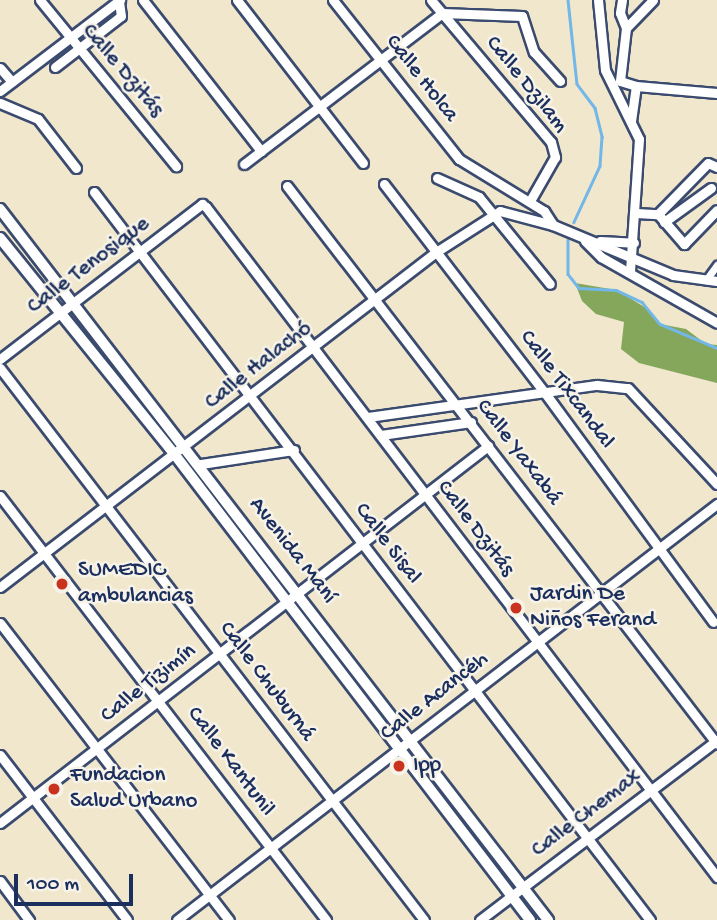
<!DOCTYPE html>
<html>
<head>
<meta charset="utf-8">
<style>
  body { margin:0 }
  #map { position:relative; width:717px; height:920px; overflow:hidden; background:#f0e7cd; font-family:"Gochi Hand",sans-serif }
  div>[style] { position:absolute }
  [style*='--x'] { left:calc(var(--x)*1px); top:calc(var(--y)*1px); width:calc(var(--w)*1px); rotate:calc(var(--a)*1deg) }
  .forest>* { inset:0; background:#84a75c }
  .stream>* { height:2.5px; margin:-1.25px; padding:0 1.25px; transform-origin:1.25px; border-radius:1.25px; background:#72b7e8 }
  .roads { filter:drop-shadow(2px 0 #3b4b6f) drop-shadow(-2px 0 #3b4b6f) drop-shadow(0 2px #3b4b6f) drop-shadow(0 -2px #3b4b6f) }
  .pedestrian>* { height:7px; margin:-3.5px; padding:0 3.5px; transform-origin:3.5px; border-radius:3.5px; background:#fff }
  .minor>* { height:9px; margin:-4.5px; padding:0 4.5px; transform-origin:4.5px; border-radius:4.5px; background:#fff }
  .tertiary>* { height:10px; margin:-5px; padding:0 5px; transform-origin:5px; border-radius:5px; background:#fff }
  .dots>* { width:19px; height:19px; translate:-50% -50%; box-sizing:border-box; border:4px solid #f7f3e8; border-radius:50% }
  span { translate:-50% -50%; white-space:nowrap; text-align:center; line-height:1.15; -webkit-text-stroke:5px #f7f3e8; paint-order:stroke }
  .street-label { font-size:23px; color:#1b2f5e }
  .poi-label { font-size:23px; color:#1b2f5e }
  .left { translate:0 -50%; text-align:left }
  .scale { position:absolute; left:14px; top:874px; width:119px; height:32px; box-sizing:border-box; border:4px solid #1b2f5e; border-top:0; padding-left:9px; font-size:21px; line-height:24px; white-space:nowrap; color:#1b2f5e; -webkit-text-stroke:5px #f7f3e8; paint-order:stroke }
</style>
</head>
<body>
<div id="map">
  <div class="forest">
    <div style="clip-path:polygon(575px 283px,616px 290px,648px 309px,660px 324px,686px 329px,706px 344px,717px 345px,717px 383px,639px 363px,621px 349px,624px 322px,596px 314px,582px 301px)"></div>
  </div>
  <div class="stream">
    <div style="--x:568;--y:0;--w:84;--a:83.9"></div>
    <div style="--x:577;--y:84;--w:30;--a:53"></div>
    <div style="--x:595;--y:108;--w:30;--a:76"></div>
    <div style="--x:602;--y:137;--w:29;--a:94"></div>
    <div style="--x:600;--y:166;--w:62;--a:114.9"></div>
    <div style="--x:568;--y:240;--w:34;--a:90"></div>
    <div style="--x:568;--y:274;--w:18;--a:52"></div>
    <div style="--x:579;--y:288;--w:37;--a:3"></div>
    <div style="--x:616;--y:290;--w:29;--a:25"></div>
    <div style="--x:642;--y:302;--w:28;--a:51"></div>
    <div style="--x:660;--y:324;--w:62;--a:22.8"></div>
  </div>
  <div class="roads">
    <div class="pedestrian">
      <div style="--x:706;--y:280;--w:19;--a:-54"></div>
    </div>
    <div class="minor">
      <div style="--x:40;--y:0;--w:215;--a:50.7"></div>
      <div style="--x:143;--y:0;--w:192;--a:52"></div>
      <div style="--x:237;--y:0;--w:206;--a:52.3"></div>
      <div style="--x:333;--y:0;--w:203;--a:51.6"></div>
      <div style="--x:459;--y:159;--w:100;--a:31.5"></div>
      <div style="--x:544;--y:211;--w:17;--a:57"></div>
      <div style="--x:431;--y:0;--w:186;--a:49.8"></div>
      <div style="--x:551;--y:142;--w:16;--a:75"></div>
      <div style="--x:555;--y:157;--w:51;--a:119.6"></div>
      <div style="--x:598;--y:0;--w:70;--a:84.3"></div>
      <div style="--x:605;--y:70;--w:77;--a:63.8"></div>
      <div style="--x:639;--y:139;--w:132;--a:93.9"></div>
      <div style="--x:622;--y:0;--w:13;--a:99"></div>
      <div style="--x:620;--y:13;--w:16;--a:68"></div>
      <div style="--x:653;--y:0;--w:39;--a:134"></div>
      <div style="--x:626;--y:28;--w:53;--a:96.5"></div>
      <div style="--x:620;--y:81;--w:17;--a:17"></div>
      <div style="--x:636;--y:86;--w:81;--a:4.9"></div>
      <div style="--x:55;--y:67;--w:83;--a:-37.7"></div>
      <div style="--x:121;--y:16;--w:15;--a:-98"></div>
      <div style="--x:0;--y:68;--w:18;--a:49"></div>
      <div style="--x:0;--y:91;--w:151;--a:-37.2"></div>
      <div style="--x:0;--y:103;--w:41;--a:22.8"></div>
      <div style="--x:38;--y:119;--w:62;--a:52.2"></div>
      <div style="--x:631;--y:121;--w:35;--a:-82"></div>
      <div style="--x:244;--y:164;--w:249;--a:-37.3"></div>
      <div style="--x:442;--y:13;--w:80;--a:2.1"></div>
      <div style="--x:522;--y:16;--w:38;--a:72"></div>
      <div style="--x:534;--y:52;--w:39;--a:48"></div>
      <div style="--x:437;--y:178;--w:46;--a:24.3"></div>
      <div style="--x:479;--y:197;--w:112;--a:50.8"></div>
      <div style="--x:384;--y:184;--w:264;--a:52.4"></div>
      <div style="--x:545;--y:393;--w:284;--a:53.7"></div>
      <div style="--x:287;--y:186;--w:704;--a:52.38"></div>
      <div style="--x:94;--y:192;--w:916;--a:52.63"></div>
      <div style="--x:636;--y:213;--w:22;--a:3"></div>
      <div style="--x:658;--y:214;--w:40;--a:49"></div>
      <div style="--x:684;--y:244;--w:47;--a:-45.9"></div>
      <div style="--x:658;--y:214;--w:71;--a:-45.6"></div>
      <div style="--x:708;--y:163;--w:10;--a:24"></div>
      <div style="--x:664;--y:222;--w:58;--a:-35.9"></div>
      <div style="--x:585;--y:241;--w:23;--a:45"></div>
      <div style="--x:601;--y:257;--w:133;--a:29.6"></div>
      <div style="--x:600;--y:241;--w:34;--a:3"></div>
      <div style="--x:0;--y:359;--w:255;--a:-37.5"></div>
      <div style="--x:202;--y:204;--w:5;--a:37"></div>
      <div style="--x:206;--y:207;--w:843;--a:52.67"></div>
      <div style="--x:0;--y:368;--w:696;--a:52.47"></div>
      <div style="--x:368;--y:417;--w:231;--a:-8"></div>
      <div style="--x:597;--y:385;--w:31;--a:6"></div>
      <div style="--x:628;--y:388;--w:131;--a:47.2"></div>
      <div style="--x:381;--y:435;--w:91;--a:-8.2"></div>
      <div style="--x:201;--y:464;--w:94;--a:-8.6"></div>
      <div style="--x:0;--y:496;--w:535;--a:52.44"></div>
      <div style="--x:0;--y:587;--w:550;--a:-37.54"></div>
      <div style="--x:436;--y:252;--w:76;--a:-32.6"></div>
      <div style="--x:500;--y:211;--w:55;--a:14.8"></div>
      <div style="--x:553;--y:225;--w:130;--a:22.6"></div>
      <div style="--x:673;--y:275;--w:44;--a:7.8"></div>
      <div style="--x:0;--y:623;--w:375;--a:52.4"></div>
      <div style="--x:0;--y:755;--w:208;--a:52.4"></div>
      <div style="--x:0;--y:823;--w:617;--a:-37.69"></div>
      <div style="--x:0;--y:881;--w:49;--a:53.4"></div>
      <div style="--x:177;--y:920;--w:682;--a:-37.61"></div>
      <div style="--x:480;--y:920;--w:298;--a:-37.2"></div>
    </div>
    <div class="tertiary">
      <div style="--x:0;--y:209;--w:898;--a:52.38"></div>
      <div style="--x:0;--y:238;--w:279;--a:51.1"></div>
      <div style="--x:175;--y:455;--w:585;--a:52.64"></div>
    </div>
  </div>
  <div class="dots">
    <div style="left:62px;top:584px;background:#c8321e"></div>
    <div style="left:516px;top:608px;background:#c8321e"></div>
    <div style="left:399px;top:766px;background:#c8321e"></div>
    <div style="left:54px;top:789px;background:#c8321e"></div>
  </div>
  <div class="street-label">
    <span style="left:122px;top:71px;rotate:50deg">Calle Dzitás</span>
    <span style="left:421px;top:79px;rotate:52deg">Calle Holca</span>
    <span style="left:526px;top:85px;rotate:51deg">Calle Dzilam</span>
    <span style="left:89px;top:266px;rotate:-37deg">Calle Tenosique</span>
    <span style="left:259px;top:366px;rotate:-38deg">Calle Halachó</span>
    <span style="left:566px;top:390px;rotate:53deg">Calle Tixcandal</span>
    <span style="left:518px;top:453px;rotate:53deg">Calle Yaxabá</span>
    <span style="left:475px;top:529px;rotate:53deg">Calle Dzitás</span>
    <span style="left:387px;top:544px;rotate:53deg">Calle Sisal</span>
    <span style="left:292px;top:551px;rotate:52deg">Avenida Maní</span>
    <span style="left:266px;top:682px;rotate:53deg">Calle Chuburná</span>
    <span style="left:149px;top:684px;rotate:-38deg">Calle Tizimín</span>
    <span style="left:435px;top:697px;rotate:-38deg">Calle Acancéh</span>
    <span style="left:230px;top:762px;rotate:53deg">Calle Kantunil</span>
    <span style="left:587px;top:814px;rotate:-37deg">Calle Chemax</span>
  </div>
  <div class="poi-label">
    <span class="left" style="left:78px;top:584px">SUMEDIC<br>ambulancias</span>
    <span class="left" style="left:530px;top:608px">Jardin De<br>Niños Ferand</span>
    <span class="left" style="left:413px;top:766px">Ipp</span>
    <span class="left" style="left:70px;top:789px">Fundacion<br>Salud Urbano</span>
  </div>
  <div class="scale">100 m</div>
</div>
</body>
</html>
